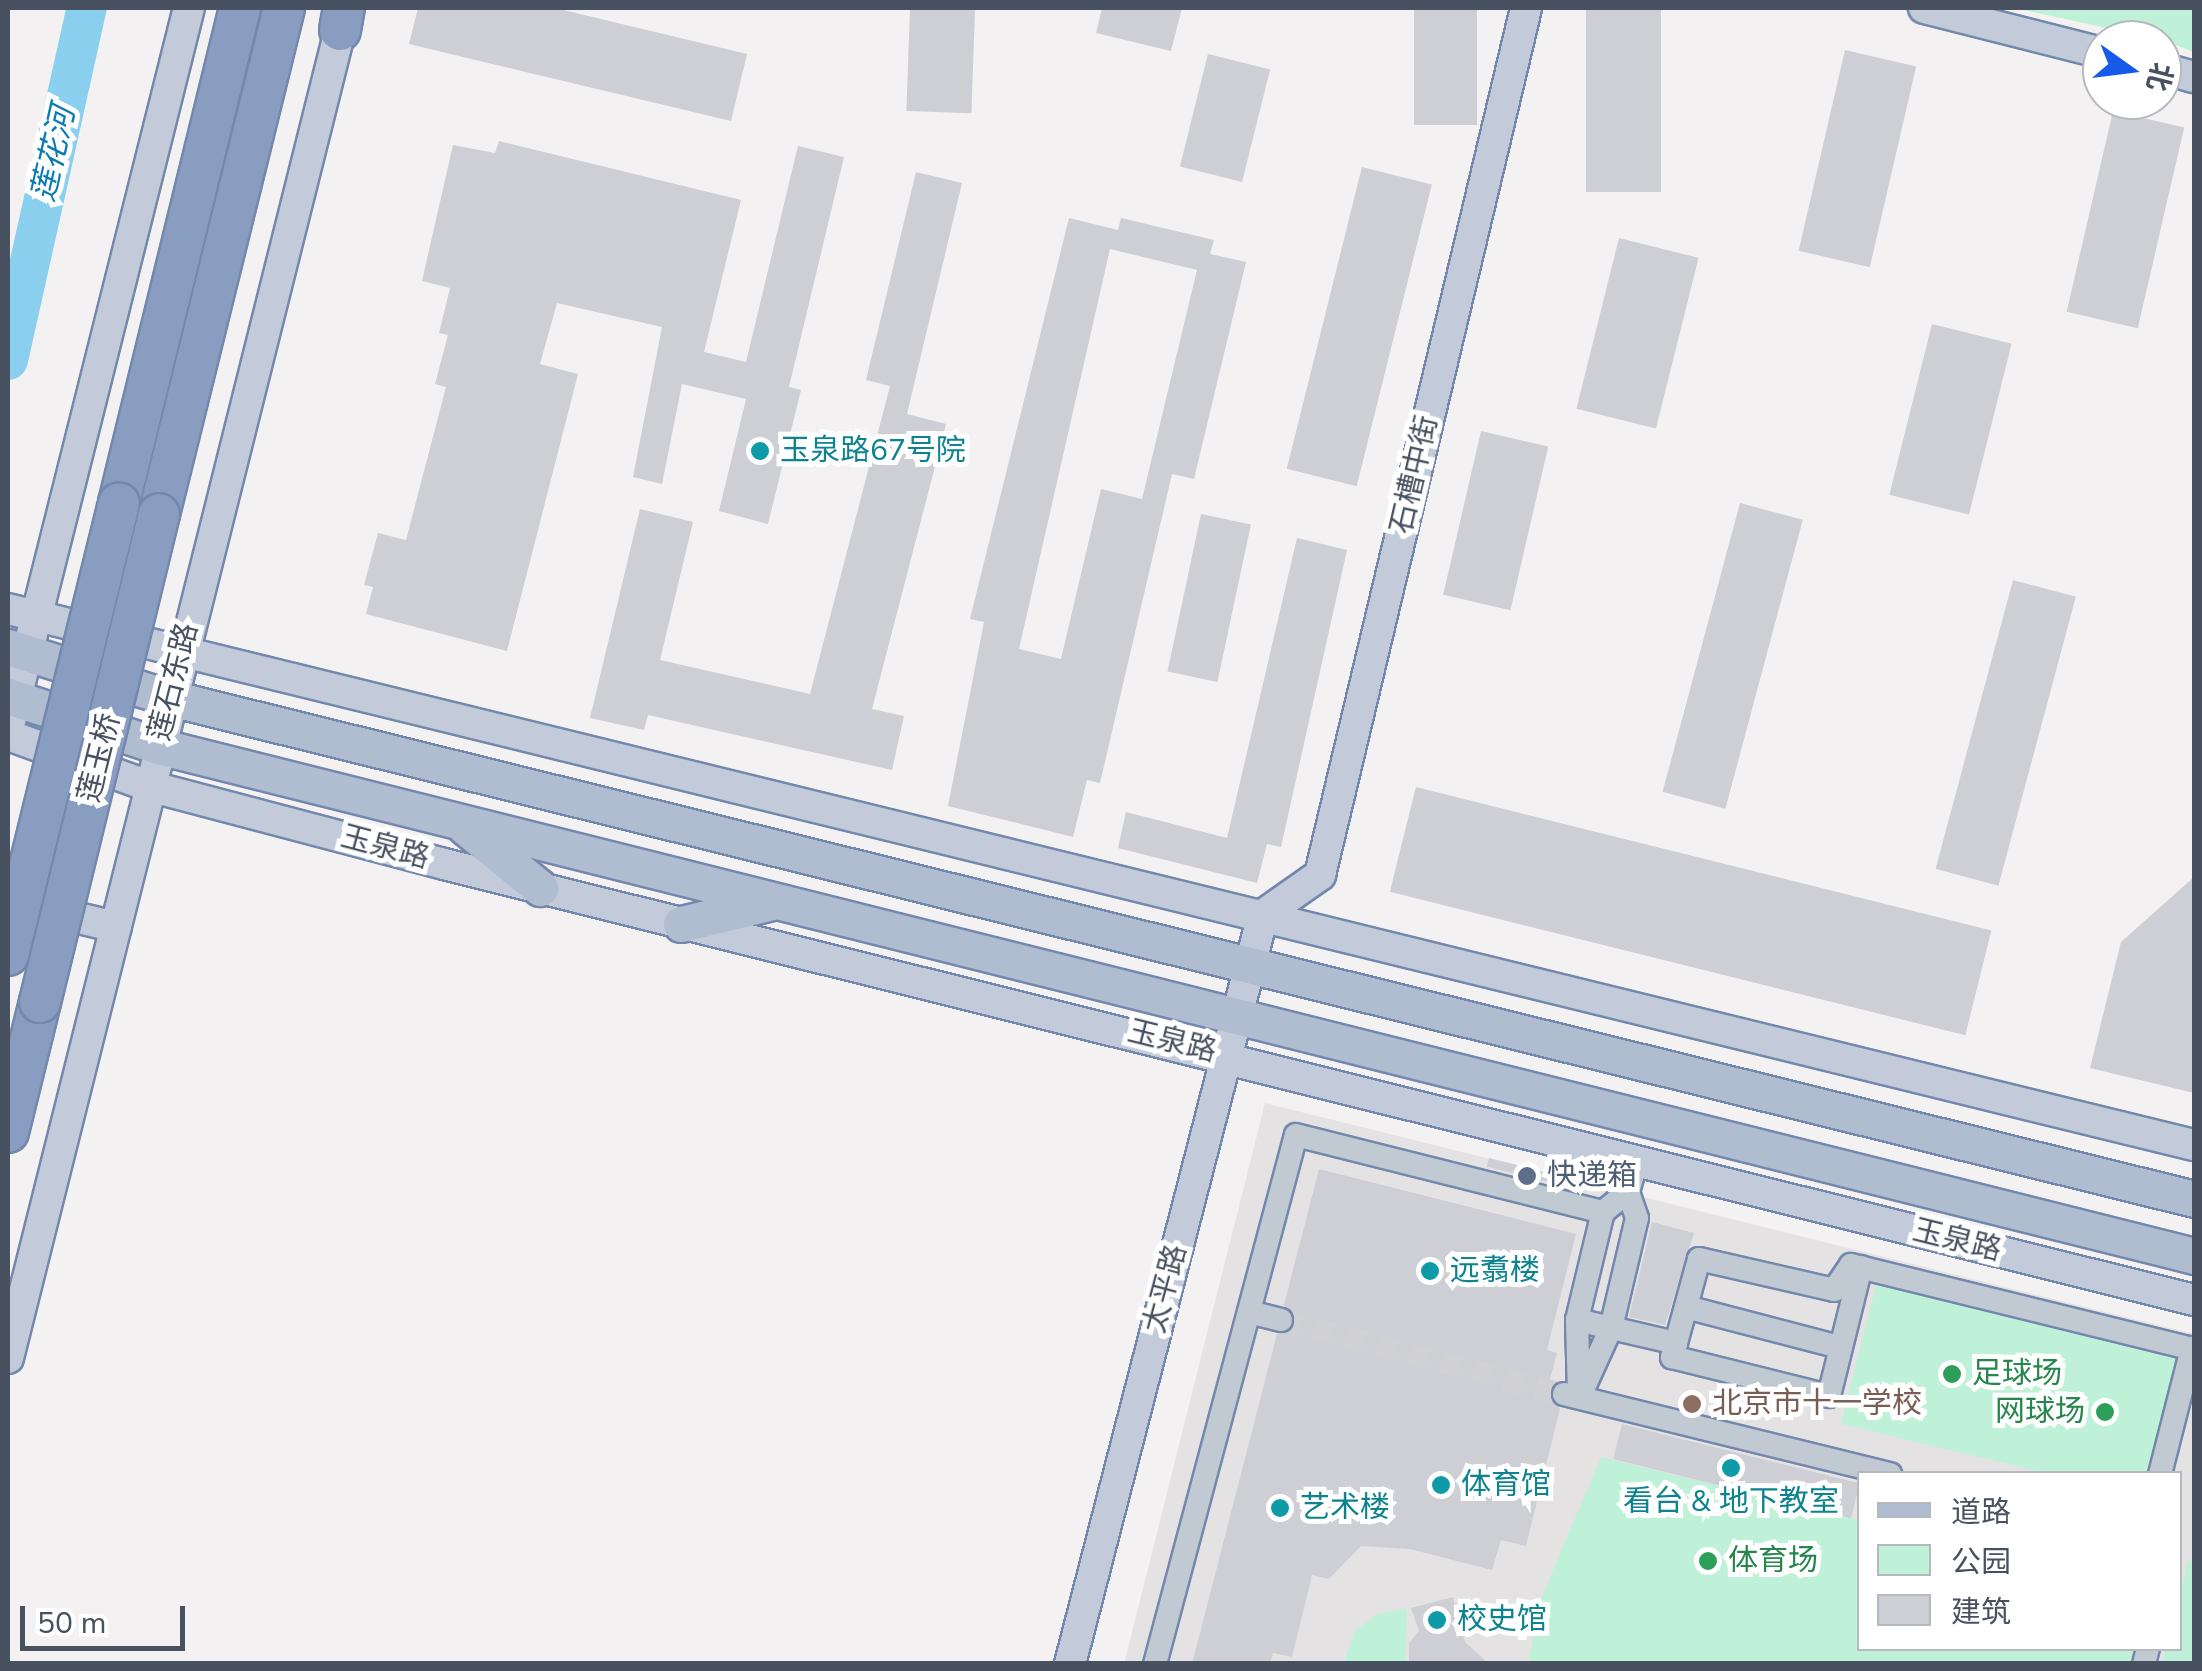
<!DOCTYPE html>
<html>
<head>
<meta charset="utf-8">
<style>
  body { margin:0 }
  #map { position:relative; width:2202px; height:1671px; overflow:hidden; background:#f3f1f1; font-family:"Nunito Sans","Noto Sans SC",sans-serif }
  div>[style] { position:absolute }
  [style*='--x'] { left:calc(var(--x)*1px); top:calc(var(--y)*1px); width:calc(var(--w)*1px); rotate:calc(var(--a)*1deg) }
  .education>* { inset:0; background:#e4e2e3 }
  .green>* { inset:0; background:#bff1d8 }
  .river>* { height:40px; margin:-20px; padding:0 20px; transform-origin:20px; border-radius:20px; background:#8bcfee }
  .building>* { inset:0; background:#cdcfd5; transform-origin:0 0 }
  .street-tunnel>* { height:22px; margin-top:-11px; transform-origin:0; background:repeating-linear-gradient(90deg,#d1d1d4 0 22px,transparent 0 33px) }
  .roads { filter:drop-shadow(2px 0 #7388ac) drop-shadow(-2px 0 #7388ac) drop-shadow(0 2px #7388ac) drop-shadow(0 -2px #7388ac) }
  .street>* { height:22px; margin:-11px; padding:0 11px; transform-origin:11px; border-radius:11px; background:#c1c9d2 }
  .secondary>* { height:30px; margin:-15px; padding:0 15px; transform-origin:15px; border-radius:15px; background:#c3cbda }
  .primary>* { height:35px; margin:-17.5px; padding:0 17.5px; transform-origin:17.5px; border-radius:17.5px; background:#b0bcd0 }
  .highway>* { height:40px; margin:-20px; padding:0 20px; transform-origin:20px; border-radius:20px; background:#889dc0 }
  .bridges { filter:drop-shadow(2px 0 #7388ac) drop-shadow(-2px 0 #7388ac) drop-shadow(0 2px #7388ac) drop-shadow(0 -2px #7388ac) }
  .highway-bridge>* { height:40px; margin:-20px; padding:0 20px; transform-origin:20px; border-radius:20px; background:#889dc0 }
  .dots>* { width:28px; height:28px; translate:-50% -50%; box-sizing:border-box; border:5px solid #fff; border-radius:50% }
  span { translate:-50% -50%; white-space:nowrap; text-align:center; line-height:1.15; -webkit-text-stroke:10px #fff; paint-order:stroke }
  .culture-label { font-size:30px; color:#0d838f }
  .left { translate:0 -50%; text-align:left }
  .street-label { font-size:30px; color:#48515f }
  .service-label { font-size:30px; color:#4e5e75 }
  .leisure-label { font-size:30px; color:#27864d }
  .right { translate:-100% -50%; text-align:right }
  .education-label { font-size:30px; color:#785e54 }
  .water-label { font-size:32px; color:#097bb1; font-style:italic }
  .frame { position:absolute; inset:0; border:10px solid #48515f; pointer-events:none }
  .legend { position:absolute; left:1857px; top:1471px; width:325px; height:180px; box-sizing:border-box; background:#fff; border:2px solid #b6b9bf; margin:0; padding:12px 18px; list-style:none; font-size:30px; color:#48515f }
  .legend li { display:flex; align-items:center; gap:20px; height:50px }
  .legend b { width:50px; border:2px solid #b6b9bf }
  .north { position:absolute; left:2082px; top:20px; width:100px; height:100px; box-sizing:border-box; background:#fff; border:2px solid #b6b9bf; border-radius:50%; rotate:104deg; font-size:28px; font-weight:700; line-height:40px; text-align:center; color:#48515f }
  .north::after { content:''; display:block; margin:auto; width:35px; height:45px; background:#155ae9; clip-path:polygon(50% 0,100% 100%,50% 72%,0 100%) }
  .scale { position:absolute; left:20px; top:1606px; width:165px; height:45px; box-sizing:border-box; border:5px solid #48515f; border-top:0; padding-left:12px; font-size:30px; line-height:35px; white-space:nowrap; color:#48515f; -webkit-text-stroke:8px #fff; paint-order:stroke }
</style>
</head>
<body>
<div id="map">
  <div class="education">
    <div style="clip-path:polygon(evenodd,1265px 1103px,2194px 1334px,2194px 1663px,1124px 1664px,1265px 1103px,1860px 1474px,2180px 1474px,2180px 1648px,1860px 1648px,1860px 1474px)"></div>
  </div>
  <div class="green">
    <div style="clip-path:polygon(2015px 8px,2194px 8px,2194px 52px,2162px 40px)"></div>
    <div style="clip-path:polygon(1878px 1278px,2182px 1354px,2152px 1473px,2045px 1473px,1841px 1424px)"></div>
    <div style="clip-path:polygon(1601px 1457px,1859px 1520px,1860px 1648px,2139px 1649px,2135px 1664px,1528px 1664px,1540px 1601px)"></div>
    <div style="clip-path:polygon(2188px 1560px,2194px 1562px,2194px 1663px,2162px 1663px,2166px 1649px,2180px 1648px,2180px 1595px)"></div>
    <div style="clip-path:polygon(1407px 1608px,1405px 1663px,1344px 1663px,1354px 1631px,1378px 1614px)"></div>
  </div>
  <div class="river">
    <div style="--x:8;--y:360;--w:361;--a:-77.4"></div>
  </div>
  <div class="building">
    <div style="clip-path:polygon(418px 8px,555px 8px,747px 54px,731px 121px,409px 44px)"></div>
    <div style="left:910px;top:8px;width:65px;height:103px;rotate:2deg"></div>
    <div style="clip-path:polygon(1102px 8px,1182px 8px,1171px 51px,1096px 33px)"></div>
    <div style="left:1414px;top:8px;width:63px;height:117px"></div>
    <div style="left:1586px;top:8px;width:75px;height:184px"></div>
    <div style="left:1845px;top:50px;width:73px;height:206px;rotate:13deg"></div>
    <div style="left:1208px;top:54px;width:64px;height:116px;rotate:14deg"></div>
    <div style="left:2113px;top:111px;width:73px;height:206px;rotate:13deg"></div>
    <div style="clip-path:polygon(499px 141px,741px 200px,704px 352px,746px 362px,798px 146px,844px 157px,789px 387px,801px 390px,768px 524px,719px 511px,746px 399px,682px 384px,662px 484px,633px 477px,662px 327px,557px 303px,540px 364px,578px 374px,507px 651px,366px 614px,373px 587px,364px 585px,378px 533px,406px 540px,446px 387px,435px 384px,448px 335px,439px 333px,450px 288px,422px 281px,453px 145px,495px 153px)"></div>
    <div style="left:1362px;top:167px;width:72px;height:311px;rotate:14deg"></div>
    <div style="clip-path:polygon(916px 172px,962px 183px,907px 414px,946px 424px,872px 709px,904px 716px,892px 770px,648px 715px,644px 730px,590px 718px,640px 509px,693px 522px,660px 660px,810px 694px,890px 386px,866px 380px)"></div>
    <div style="clip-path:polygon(evenodd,1069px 218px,1118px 230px,1121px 218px,1214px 240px,1210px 254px,1246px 262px,1194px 479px,1172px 474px,1100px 783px,1087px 780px,1073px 837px,948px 806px,984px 622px,970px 619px,1069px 218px,1110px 249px,1197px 270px,1142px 499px,1101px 489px,1061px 659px,1019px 649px,1110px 249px)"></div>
    <div style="left:1619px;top:238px;width:82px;height:176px;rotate:14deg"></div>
    <div style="left:1932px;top:324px;width:82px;height:176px;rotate:14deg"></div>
    <div style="left:1481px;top:431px;width:69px;height:168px;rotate:13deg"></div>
    <div style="left:1740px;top:503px;width:65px;height:299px;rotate:15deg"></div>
    <div style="left:1201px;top:514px;width:51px;height:161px;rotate:12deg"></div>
    <div style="clip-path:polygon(1297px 538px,1347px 550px,1281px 847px,1267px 844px,1257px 883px,1118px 848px,1126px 812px,1227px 838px)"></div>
    <div style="left:2013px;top:580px;width:65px;height:299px;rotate:15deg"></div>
    <div style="left:1416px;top:787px;width:593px;height:108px;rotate:14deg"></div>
    <div style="clip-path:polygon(2194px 877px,2194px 1093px,2090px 1068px,2121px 942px)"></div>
    <div style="left:1489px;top:1158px;width:100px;height:9px;rotate:14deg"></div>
    <div style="clip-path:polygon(1319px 1169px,1576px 1234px,1547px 1350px,1557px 1353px,1548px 1387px,1560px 1409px,1526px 1546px,1501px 1540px,1492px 1570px,1410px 1549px,1361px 1546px,1329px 1579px,1312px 1575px,1292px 1657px,1273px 1653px,1270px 1664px,1192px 1664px,1277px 1334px,1295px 1325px,1284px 1305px)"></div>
    <div style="clip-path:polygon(1652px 1222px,1694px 1233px,1665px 1325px,1629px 1317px)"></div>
    <div style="left:1622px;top:1424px;width:245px;height:36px;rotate:14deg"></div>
    <div style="clip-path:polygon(1453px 1597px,1465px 1642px,1489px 1664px,1409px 1664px,1409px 1643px,1419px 1631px,1411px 1608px)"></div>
  </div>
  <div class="street-tunnel">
    <div style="--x:1281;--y:1320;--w:293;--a:14.7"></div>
  </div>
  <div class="roads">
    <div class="street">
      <div style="--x:1686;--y:1307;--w:159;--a:14.6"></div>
      <div style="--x:1249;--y:1312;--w:33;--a:14"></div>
      <div style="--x:1577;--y:1320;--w:102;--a:13.1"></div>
      <div style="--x:1676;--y:1343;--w:15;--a:106"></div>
      <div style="--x:1672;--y:1357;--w:162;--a:14"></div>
      <div style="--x:1829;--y:1396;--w:133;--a:-76.1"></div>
      <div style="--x:1676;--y:1343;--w:87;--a:-74.7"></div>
      <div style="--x:1699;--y:1259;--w:139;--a:12.9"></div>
      <div style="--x:1834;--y:1290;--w:30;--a:-56"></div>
      <div style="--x:1851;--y:1265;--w:353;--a:13.8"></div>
      <div style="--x:1564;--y:1394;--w:336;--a:13.8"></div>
      <div style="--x:1581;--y:1394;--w:72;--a:-65.6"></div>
      <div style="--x:1611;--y:1328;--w:113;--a:-76.7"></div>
      <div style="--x:1637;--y:1218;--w:28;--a:-109"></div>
      <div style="--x:1579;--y:1397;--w:77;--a:-91.5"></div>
      <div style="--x:1577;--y:1320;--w:111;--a:-76.5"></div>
      <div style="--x:1603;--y:1212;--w:32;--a:-39"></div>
      <div style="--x:1628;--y:1192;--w:33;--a:-74"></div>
      <div style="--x:2160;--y:1474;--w:130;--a:-75.7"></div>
      <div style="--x:1155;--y:1664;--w:547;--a:-75.08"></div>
      <div style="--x:1296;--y:1135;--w:317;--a:14.1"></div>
      <div style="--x:2144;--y:1664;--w:16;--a:-76"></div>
    </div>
    <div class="secondary">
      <div style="--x:1924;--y:8;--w:184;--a:14.2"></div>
      <div style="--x:2162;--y:68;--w:33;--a:16"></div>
      <div style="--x:8;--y:609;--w:2251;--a:13.78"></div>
      <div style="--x:11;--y:718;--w:732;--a:-75.93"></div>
      <div style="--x:8;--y:735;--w:150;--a:19.9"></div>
      <div style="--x:149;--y:786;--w:305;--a:14.8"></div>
      <div style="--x:444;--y:864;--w:1803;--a:13.99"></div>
      <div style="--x:41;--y:909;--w:77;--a:13.5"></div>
      <div style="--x:8;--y:1358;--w:1389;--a:-75.96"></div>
      <div style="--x:1070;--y:1664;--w:773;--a:-75.55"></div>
      <div style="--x:1263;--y:915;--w:70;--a:-35.1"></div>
      <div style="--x:1320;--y:875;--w:891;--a:-76.63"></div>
    </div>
    <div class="primary">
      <div style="--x:8;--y:647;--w:170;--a:17.5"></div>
      <div style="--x:170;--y:698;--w:2085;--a:13.9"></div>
      <div style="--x:8;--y:696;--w:158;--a:18.4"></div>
      <div style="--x:158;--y:746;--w:2099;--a:14.06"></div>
      <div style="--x:465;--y:827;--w:97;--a:39.1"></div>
      <div style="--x:681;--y:924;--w:94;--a:-13.6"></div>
    </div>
    <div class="highway">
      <div style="--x:340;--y:30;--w:22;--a:-80"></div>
      <div style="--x:119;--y:503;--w:510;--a:-76.26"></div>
      <div style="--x:159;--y:514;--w:521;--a:-76.12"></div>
      <div style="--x:8;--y:1132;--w:134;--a:-76.2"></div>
    </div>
  </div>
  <div class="bridges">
    <div class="highway-bridge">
      <div style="--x:8;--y:955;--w:465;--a:-76.2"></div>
      <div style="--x:40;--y:1002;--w:502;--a:-76.3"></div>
    </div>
  </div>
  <div class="dots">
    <div style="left:760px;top:451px;background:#0f9aa8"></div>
    <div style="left:1527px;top:1176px;background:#5c6f8a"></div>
    <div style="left:1430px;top:1271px;background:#0f9aa8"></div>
    <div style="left:1952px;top:1374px;background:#2e9e5b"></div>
    <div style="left:1692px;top:1404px;background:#8d6e63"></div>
    <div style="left:2105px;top:1412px;background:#2e9e5b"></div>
    <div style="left:1731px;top:1468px;background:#0f9aa8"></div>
    <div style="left:1441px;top:1485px;background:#0f9aa8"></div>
    <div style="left:1280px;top:1508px;background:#0f9aa8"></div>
    <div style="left:1708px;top:1561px;background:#2e9e5b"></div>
    <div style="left:1437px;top:1620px;background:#0f9aa8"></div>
  </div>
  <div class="culture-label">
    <span class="left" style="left:780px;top:451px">玉泉路67号院</span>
    <span class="left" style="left:1450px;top:1271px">远翥楼</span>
    <span class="left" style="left:1461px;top:1485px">体育馆</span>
    <span style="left:1731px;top:1502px">看台 &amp; 地下教室</span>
    <span class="left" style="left:1300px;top:1508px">艺术楼</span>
    <span class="left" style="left:1457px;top:1620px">校史馆</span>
  </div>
  <div class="street-label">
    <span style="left:1415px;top:475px;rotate:-77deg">石槽中街</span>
    <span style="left:174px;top:682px;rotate:-76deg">莲石东路</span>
    <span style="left:100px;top:758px;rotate:-76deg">莲玉桥</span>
    <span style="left:385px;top:848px;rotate:15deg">玉泉路</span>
    <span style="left:1172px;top:1042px;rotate:14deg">玉泉路</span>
    <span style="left:1957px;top:1241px;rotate:14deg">玉泉路</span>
    <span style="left:1166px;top:1289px;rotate:-75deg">太平路</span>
  </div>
  <div class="service-label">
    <span class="left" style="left:1547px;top:1176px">快递箱</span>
  </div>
  <div class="leisure-label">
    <span class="left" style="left:1972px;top:1374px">足球场</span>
    <span class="right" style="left:2085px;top:1412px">网球场</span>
    <span class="left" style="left:1728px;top:1561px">体育场</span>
  </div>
  <div class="education-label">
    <span class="left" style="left:1712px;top:1404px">北京市十一学校</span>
  </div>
  <div class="water-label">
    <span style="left:54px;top:154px;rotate:-77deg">莲花河</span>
  </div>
  <div class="frame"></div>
  <ul class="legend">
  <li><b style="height:12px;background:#b0bcd0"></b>道路</li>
  <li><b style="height:28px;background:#bff1d8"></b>公园</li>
  <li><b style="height:28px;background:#cdcfd5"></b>建筑</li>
  </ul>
  <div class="north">北</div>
  <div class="scale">50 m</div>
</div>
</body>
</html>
